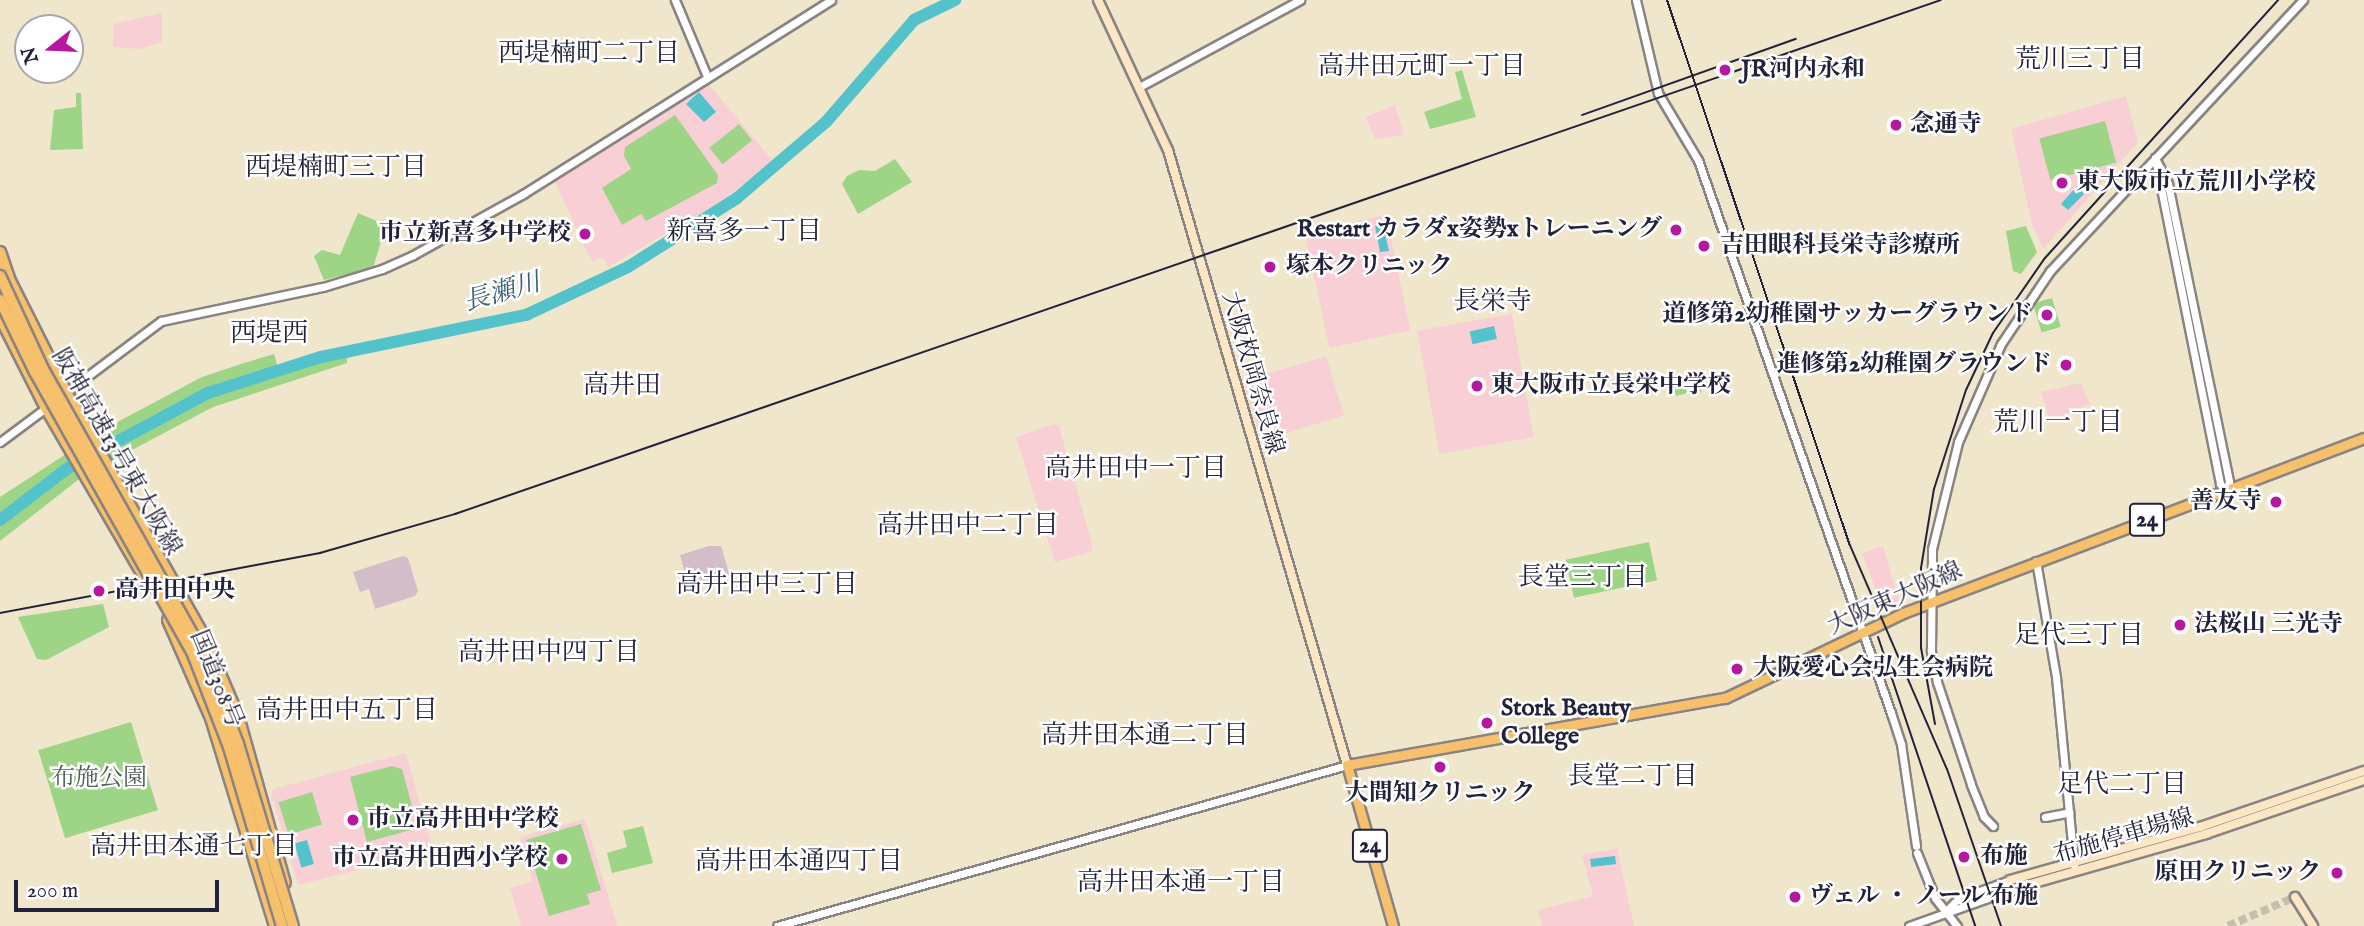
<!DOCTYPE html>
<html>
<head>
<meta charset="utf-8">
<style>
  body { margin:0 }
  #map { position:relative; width:2364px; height:926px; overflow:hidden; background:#f0e6cb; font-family:"IM FELL English","Noto Serif JP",serif }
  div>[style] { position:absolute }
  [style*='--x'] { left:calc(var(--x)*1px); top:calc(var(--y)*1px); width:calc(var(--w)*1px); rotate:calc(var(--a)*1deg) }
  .built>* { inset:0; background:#f7cfd5; transform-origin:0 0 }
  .industrial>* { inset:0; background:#d2bdc8 }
  .green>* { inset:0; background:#9ed486; transform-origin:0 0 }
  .water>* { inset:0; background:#54c2cb; transform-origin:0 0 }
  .river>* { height:12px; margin:-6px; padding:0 6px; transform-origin:6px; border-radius:6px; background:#54c2cb }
  .secondary-tunnel>* { height:8px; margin-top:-4px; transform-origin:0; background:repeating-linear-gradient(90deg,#c7bfae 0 8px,transparent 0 12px) }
  .roads { filter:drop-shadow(2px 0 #898483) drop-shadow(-2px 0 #898483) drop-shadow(0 2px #898483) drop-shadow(0 -2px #898483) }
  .tertiary>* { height:7px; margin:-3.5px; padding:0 3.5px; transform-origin:3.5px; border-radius:3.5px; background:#fff }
  .secondary>* { height:8px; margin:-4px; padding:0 4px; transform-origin:4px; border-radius:4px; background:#fce6c4 }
  .primary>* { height:9px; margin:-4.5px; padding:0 4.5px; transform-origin:4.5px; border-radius:4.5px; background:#f7c06c }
  .trunk>* { height:10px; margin:-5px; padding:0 5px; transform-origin:5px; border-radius:5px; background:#f7c06c }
  .rail>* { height:2px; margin:-1px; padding:0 1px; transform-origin:1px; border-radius:1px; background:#22223b }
  .bridges { filter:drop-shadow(2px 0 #898483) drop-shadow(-2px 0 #898483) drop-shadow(0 2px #898483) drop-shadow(0 -2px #898483) }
  .motorway-bridge>* { height:10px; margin:-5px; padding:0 5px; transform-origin:5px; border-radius:5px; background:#f7c06c }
  .dots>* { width:19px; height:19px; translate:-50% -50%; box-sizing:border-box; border:4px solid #fff; border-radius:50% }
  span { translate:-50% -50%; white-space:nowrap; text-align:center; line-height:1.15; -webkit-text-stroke:5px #fff; paint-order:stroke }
  .shield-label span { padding:2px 5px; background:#fff; border:2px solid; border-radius:5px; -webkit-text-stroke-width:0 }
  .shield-label { font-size:23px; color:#22223b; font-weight:700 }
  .poi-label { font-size:24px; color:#22223b; font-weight:700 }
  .left { translate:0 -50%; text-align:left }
  .right { translate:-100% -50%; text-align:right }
  .street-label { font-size:24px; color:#22223b }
  .park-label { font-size:24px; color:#4d6055 }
  .neighbourhood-label { font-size:26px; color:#22223b }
  .water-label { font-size:26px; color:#366275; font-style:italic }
  .north { position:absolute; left:14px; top:14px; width:70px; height:70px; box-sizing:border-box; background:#fff; border:2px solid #a7a7b1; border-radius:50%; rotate:252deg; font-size:19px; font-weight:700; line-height:28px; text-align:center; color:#22223b }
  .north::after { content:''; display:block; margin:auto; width:24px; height:32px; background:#b5179e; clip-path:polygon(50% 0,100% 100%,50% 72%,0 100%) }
  .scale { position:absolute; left:14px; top:880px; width:205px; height:32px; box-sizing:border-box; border:4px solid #22223b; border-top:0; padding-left:9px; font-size:21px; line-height:24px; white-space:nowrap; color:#22223b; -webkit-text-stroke:5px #fff; paint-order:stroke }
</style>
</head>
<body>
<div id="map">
  <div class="built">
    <div style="clip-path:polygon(162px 13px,162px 42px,140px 49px,113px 47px,114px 24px)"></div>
    <div style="clip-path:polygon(706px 81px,772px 160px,725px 199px,608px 267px,603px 257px,592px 262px,554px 180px)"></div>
    <div style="clip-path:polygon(2126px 96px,2138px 142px,2043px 249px,2032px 224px,2011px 129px)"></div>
    <div style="clip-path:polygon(1395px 105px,1404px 135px,1375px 139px,1366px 117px)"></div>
    <div style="left:1386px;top:215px;width:118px;height:83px;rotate:78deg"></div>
    <div style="left:1512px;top:314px;width:125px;height:96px;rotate:80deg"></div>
    <div style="left:1326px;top:356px;width:62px;height:86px;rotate:73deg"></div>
    <div style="clip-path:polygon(2081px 383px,2090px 404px,2050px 421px,2041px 392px)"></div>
    <div style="clip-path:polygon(1054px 424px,1059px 426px,1093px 547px,1091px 552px,1055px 562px,1016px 437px)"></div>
    <div style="clip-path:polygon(1883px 546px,1900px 605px,1884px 611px,1862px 553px)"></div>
    <div style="clip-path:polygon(406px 753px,433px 851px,298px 885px,271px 793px,274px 789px)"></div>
    <div style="clip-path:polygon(585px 819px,617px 926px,521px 926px,510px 888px,533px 881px,520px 837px)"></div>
    <div style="clip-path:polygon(1617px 848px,1634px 926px,1542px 926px,1538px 910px,1593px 896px,1582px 855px)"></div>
  </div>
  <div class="industrial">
    <div style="clip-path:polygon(709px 546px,721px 546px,730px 576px,689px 588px,680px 555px)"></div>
    <div style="clip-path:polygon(403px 556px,408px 558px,418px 591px,415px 596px,375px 609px,369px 589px,360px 592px,353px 572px)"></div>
  </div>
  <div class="green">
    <div style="clip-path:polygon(1462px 70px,1476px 117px,1430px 129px,1424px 112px,1462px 99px,1455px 72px)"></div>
    <div style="clip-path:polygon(76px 93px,81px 93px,83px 149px,50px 150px,54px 110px,76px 107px)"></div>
    <div style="clip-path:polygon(675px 115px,718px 175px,717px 183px,646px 221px,641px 214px,622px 225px,602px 188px,631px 169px,624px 156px,625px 147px)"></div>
    <div style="left:2105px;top:121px;width:43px;height:68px;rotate:75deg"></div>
    <div style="left:739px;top:124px;width:21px;height:38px;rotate:51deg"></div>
    <div style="clip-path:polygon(895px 159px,912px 182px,858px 214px,842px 184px,847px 176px,859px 170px,875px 171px)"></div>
    <div style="clip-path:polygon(358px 213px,386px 225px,373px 268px,324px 280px,314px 256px,322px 250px,340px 255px)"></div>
    <div style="clip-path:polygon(2026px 226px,2037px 252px,2021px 274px,2013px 271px,2006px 231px)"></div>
    <div style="left:2052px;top:298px;width:30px;height:20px;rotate:73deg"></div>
    <div style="clip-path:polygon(348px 349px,347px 363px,213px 407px,83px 476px,0 541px,0 497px,106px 428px,202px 377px,244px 363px,274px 354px,278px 367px)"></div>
    <div style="clip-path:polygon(1696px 376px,1702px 393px,1698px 390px,1676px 396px,1672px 383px)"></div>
    <div style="left:1649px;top:542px;width:39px;height:85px;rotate:78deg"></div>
    <div style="clip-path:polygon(103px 604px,109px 627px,46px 660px,37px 659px,18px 617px)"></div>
    <div style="left:131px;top:722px;width:92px;height:97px;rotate:73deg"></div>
    <div style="clip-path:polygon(392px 766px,402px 769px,414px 813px,407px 816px,411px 830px,367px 842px,350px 777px)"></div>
    <div style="left:312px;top:792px;width:34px;height:35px;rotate:73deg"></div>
    <div style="clip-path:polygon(581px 824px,601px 890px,587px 894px,590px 904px,549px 916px,526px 840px)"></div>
    <div style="clip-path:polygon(643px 826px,653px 863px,612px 873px,607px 853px,627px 847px,623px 831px)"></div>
  </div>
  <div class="water">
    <div style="clip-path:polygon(699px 92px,716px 112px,704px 122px,686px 104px)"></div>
    <div style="clip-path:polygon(2077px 186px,2084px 194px,2068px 210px,2061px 204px)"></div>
    <div style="clip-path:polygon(1383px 225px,1389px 251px,1380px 252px,1375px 226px)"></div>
    <div style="left:1494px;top:326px;width:13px;height:25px;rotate:77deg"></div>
    <div style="left:307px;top:840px;width:25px;height:13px;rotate:74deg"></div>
    <div style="left:1615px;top:856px;width:8px;height:25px;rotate:83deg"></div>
  </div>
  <div class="river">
    <div style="--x:0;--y:520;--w:86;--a:-37.4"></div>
    <div style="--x:68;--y:468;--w:159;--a:-28.2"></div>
    <div style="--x:208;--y:393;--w:119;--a:-17.7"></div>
    <div style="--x:321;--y:357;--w:209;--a:-11.6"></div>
    <div style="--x:526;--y:315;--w:113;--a:-25.2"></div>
    <div style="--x:628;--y:267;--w:129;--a:-32.3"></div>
    <div style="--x:737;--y:198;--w:117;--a:-40.5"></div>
    <div style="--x:826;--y:122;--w:135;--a:-49.2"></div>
    <div style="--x:914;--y:20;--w:46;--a:-26"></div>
  </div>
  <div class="secondary-tunnel">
    <div style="--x:2228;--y:926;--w:73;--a:-23.4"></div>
  </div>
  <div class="roads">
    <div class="tertiary">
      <div style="--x:675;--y:0;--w:82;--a:67.2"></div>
      <div style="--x:1636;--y:0;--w:96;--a:76.7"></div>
      <div style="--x:1658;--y:93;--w:78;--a:59.2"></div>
      <div style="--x:1698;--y:160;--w:586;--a:70.76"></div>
      <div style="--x:1891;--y:713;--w:33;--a:72"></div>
      <div style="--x:1901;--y:744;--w:103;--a:81.6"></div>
      <div style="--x:1141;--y:86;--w:181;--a:-28.4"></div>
      <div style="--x:2155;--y:158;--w:29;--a:63"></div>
      <div style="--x:2168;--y:184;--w:304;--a:78.4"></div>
      <div style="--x:2229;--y:482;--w:9;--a:111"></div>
      <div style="--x:2155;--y:158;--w:332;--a:78.7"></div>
      <div style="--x:2220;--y:484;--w:8;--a:45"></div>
      <div style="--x:65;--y:393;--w:120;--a:-36.9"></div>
      <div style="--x:161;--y:321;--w:166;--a:-11.9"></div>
      <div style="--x:323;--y:287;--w:62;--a:-17"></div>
      <div style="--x:382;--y:269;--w:34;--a:-24"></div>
      <div style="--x:413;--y:255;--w:126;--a:-29"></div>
      <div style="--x:523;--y:194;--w:364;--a:-32.2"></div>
      <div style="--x:0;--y:442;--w:59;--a:-36.7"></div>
      <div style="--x:2036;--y:561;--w:118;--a:80.2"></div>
      <div style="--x:2056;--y:677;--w:189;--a:84.5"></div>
      <div style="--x:2045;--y:817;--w:25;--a:-11"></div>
      <div style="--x:1993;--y:826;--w:13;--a:-135"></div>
      <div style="--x:1984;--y:817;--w:35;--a:-112"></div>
      <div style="--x:1971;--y:784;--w:108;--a:-108.4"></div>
      <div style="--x:1937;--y:682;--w:33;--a:-101"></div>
      <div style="--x:1931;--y:650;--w:101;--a:-89.4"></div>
      <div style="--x:1932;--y:549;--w:110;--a:-76.3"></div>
      <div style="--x:1958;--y:442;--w:107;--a:-66.3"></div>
      <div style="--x:2001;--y:344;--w:88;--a:-56.1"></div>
      <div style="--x:2050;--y:271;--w:371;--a:-47"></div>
      <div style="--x:1917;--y:853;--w:48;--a:68.2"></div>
      <div style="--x:1935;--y:898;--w:36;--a:52"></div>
      <div style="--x:1949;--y:908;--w:13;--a:-45"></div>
      <div style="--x:1958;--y:899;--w:55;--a:-20.1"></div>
      <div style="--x:777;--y:926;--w:592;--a:-15.77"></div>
      <div style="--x:1909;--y:926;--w:110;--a:-19.6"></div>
    </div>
    <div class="secondary">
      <div style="--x:1098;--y:0;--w:166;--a:65"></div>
      <div style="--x:1168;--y:150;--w:641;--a:73.77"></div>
      <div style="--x:2010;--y:880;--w:197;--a:-15.6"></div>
      <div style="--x:2200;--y:827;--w:173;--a:-18.9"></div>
      <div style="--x:2013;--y:889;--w:201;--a:-15.9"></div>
      <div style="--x:2206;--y:834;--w:167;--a:-18.9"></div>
      <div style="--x:2295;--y:897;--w:34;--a:58"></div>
    </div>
    <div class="primary">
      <div style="--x:1393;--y:926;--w:167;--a:-105.9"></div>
      <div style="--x:1347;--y:765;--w:384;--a:-10.1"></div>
      <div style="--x:1725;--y:698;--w:197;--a:-25.5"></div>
      <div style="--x:1903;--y:613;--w:493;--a:-20.8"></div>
    </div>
    <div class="trunk">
      <div style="--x:0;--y:252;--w:31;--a:71"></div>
      <div style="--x:10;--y:281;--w:124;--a:63.2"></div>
      <div style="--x:66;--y:392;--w:281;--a:60.6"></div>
      <div style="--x:204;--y:637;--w:86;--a:66.7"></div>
      <div style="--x:238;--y:716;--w:173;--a:74.3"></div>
      <div style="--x:0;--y:317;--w:102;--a:63.2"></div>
      <div style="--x:46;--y:408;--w:205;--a:59.8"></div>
      <div style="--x:168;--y:620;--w:107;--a:66.3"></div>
      <div style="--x:211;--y:718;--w:218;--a:72.9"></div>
    </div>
  </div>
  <div class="rail">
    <div style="--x:1667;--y:0;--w:573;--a:71.47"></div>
    <div style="--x:1849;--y:543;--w:246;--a:66.6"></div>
    <div style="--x:1947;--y:769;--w:166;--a:71"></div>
    <div style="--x:1582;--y:115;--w:227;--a:-19.6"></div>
    <div style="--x:0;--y:613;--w:326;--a:-10.6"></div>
    <div style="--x:320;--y:553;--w:141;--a:-16.1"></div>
    <div style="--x:455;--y:514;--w:1572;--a:-19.08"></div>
    <div style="--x:1878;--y:637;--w:305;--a:71.4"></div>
    <div style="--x:1935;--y:724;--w:77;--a:-100.4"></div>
    <div style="--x:1921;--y:648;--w:80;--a:-90"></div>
    <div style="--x:1921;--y:568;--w:80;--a:-80.7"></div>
    <div style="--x:1934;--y:489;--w:104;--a:-72.1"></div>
    <div style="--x:1966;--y:390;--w:63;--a:-64.7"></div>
    <div style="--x:1993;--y:333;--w:91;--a:-55.3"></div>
    <div style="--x:2045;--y:258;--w:348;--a:-47.9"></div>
  </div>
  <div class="bridges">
    <div class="motorway-bridge">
      <div style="--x:0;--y:276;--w:102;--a:65.2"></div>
      <div style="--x:43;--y:369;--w:324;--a:60.6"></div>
      <div style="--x:202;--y:651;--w:100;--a:68.8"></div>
      <div style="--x:238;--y:744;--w:190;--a:73.2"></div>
      <div style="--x:0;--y:300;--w:80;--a:64.1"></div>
      <div style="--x:35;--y:372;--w:323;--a:60.7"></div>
      <div style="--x:193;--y:654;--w:100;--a:68.8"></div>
      <div style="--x:229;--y:747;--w:187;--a:73.5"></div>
    </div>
  </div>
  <div class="dots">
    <div style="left:1725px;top:70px;background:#b5179e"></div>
    <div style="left:1896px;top:125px;background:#b5179e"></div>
    <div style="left:2062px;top:183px;background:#b5179e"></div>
    <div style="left:1676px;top:230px;background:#b5179e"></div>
    <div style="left:585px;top:234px;background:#b5179e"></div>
    <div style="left:1704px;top:246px;background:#b5179e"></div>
    <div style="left:1270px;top:267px;background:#b5179e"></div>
    <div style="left:2047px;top:315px;background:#b5179e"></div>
    <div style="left:2066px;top:365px;background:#b5179e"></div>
    <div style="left:1477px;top:386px;background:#b5179e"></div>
    <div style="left:2276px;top:502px;background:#b5179e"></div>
    <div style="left:99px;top:591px;background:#b5179e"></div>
    <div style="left:2180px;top:625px;background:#b5179e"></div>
    <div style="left:1737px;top:669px;background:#b5179e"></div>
    <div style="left:1487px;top:723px;background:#b5179e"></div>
    <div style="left:1440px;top:767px;background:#b5179e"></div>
    <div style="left:353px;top:820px;background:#b5179e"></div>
    <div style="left:1964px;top:857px;background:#b5179e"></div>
    <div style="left:562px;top:859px;background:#b5179e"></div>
    <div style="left:2337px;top:873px;background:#b5179e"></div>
    <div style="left:1795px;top:897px;background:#b5179e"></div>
  </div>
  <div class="shield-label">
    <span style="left:2147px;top:520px">24</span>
    <span style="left:1370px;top:846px">24</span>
  </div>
  <div class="poi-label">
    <span class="left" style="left:1741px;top:70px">JR河内永和</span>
    <span class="left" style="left:1910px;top:125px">念通寺</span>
    <span class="left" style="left:2076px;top:183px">東大阪市立荒川小学校</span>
    <span class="right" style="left:1662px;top:230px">Restart カラダx姿勢xトレーニング</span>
    <span class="right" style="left:571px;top:234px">市立新喜多中学校</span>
    <span class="left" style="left:1720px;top:246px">吉田眼科長栄寺診療所</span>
    <span class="left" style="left:1286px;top:267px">塚本クリニック</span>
    <span class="right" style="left:2033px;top:315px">道修第2幼稚園サッカーグラウンド</span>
    <span class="right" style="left:2052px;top:365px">進修第2幼稚園グラウンド</span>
    <span class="left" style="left:1491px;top:386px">東大阪市立長栄中学校</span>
    <span class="right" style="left:2262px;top:502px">善友寺</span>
    <span class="left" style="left:115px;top:591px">高井田中央</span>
    <span class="left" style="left:2194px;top:625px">法桜山 三光寺</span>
    <span class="left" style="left:1753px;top:669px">大阪愛心会弘生会病院</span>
    <span class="left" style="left:1501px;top:723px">Stork Beauty<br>College</span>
    <span style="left:1440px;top:794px">大間知クリニック</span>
    <span class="left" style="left:367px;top:820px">市立高井田中学校</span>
    <span class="left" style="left:1980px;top:857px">布施</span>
    <span class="right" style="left:548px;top:859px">市立高井田西小学校</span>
    <span class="right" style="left:2321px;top:873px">原田クリニック</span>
    <span class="left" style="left:1809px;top:897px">ヴェル ・ ノール 布施</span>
  </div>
  <div class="street-label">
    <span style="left:1252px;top:373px;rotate:74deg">大阪枚岡奈良線</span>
    <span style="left:116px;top:452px;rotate:60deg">阪神高速13号東大阪線</span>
    <span style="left:1895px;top:599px;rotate:-24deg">大阪東大阪線</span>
    <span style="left:216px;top:679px;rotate:68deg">国道308号</span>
    <span style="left:2124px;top:837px;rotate:-16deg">布施停車場線</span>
  </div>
  <div class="park-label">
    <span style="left:99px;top:779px">布施公園</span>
  </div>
  <div class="neighbourhood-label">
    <span style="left:589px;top:54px">西堤楠町二丁目</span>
    <span style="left:2080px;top:60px">荒川三丁目</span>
    <span style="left:1422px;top:67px">高井田元町一丁目</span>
    <span style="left:336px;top:168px">西堤楠町三丁目</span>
    <span style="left:744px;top:232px">新喜多一丁目</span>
    <span style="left:1493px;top:302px">長栄寺</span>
    <span style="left:269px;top:334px">西堤西</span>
    <span style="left:622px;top:386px">高井田</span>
    <span style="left:2058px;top:423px">荒川一丁目</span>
    <span style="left:1136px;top:469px">高井田中一丁目</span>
    <span style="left:968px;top:526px">高井田中二丁目</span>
    <span style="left:1583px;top:578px">長堂三丁目</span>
    <span style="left:767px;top:585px">高井田中三丁目</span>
    <span style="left:2079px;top:636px">足代三丁目</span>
    <span style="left:549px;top:653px">高井田中四丁目</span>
    <span style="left:347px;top:711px">高井田中五丁目</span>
    <span style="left:1145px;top:736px">高井田本通二丁目</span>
    <span style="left:1633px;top:777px">長堂二丁目</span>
    <span style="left:2122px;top:785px">足代二丁目</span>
    <span style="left:194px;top:847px">高井田本通七丁目</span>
    <span style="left:799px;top:862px">高井田本通四丁目</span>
    <span style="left:1181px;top:883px">高井田本通一丁目</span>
  </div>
  <div class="water-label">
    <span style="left:502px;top:293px;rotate:-16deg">長瀬川</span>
  </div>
  <div class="north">N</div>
  <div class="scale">200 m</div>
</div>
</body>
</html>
